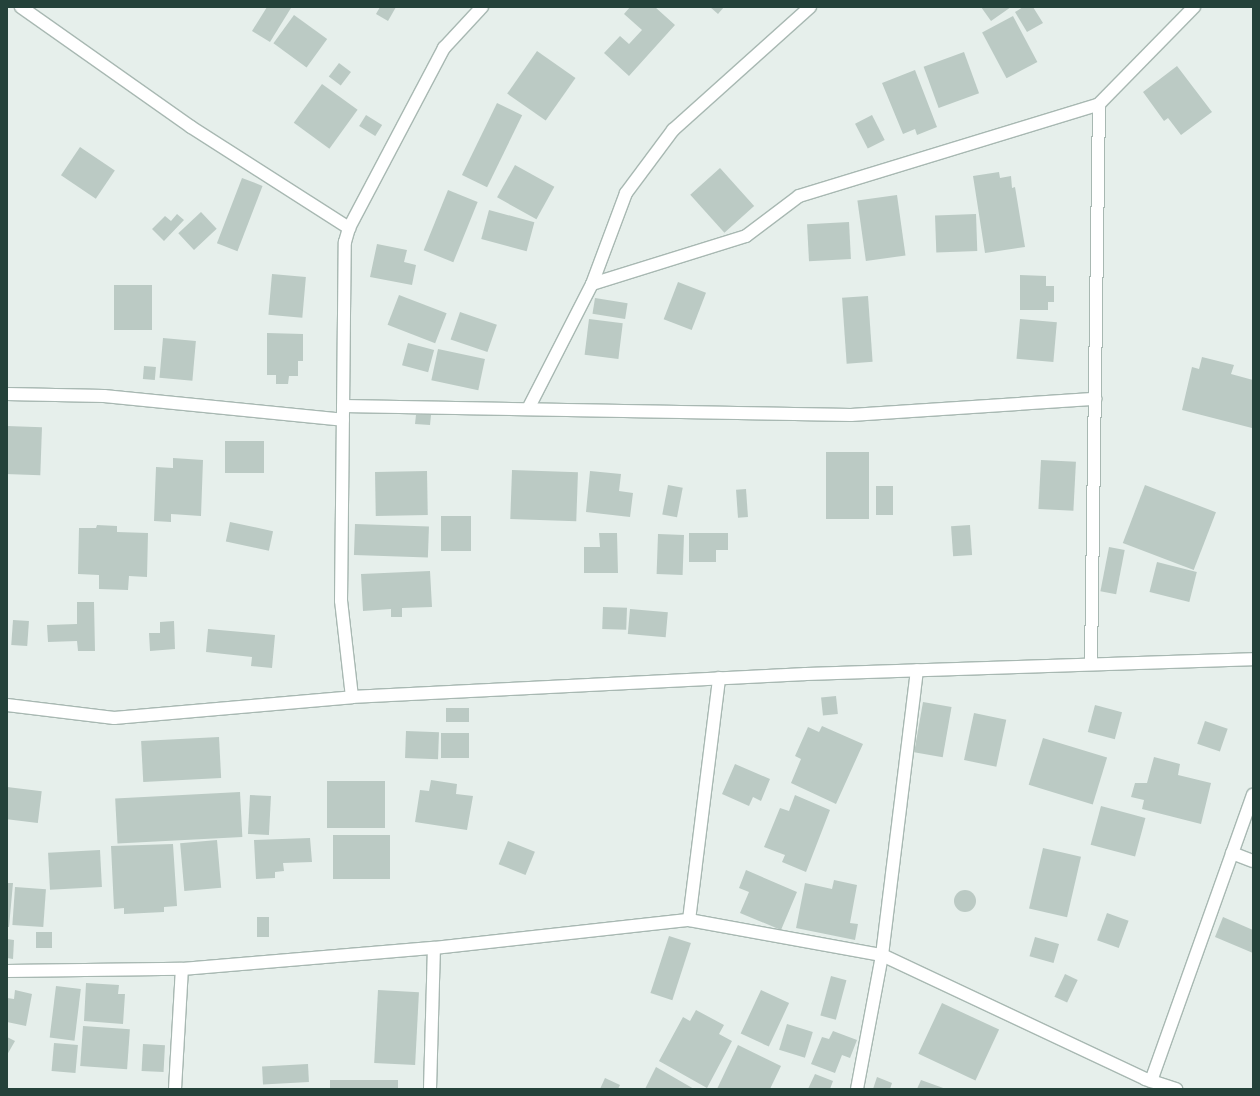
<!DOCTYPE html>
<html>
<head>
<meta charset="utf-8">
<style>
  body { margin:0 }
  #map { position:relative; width:1260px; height:1096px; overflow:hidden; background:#e6efeb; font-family:"Open Sans",sans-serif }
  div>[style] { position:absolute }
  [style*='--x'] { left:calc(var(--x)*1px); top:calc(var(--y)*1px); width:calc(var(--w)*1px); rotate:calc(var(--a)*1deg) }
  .building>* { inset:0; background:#bbcac4; transform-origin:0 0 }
  .round { border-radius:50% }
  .roads { filter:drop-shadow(1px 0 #a8b8b2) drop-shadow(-1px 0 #a8b8b2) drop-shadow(0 1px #a8b8b2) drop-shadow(0 -1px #a8b8b2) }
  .street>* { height:12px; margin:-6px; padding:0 6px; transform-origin:6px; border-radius:6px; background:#fff }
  span { translate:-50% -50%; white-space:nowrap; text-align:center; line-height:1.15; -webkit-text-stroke:4px #f7fbf9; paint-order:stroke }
  .frame { position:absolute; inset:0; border:8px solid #24423a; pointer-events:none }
</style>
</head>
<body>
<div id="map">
  <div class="building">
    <div style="clip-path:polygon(267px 7px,291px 8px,270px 42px,252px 31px)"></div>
    <div style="clip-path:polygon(380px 7px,396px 7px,388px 21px,376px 14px)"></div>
    <div style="clip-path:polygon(630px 7px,655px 7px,675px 25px,629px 76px,604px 53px,620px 36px,629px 44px,642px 30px,624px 14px)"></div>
    <div style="clip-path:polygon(710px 7px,724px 7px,718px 14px)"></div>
    <div style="clip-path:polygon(981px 7px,1011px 7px,991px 21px)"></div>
    <div style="clip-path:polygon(1023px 7px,1033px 7px,1043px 23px,1027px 32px,1015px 12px)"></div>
    <div style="left:294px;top:15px;width:41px;height:35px;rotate:36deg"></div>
    <div style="left:1013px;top:16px;width:52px;height:35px;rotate:62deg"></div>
    <div style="left:537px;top:51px;width:47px;height:52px;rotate:35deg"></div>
    <div style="left:964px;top:52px;width:44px;height:43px;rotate:70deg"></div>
    <div style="left:339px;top:63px;width:15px;height:17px;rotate:37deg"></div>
    <div style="clip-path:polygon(1177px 66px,1212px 112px,1181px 135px,1168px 118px,1164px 121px,1143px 92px)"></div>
    <div style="clip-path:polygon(915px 70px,937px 127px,917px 135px,915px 129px,903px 134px,882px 83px)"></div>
    <div style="left:322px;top:84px;width:44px;height:48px;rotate:36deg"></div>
    <div style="left:497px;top:103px;width:28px;height:80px;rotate:26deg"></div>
    <div style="left:366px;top:115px;width:19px;height:13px;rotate:32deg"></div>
    <div style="left:872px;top:115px;width:28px;height:19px;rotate:63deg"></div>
    <div style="left:80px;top:147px;width:42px;height:34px;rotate:34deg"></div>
    <div style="left:515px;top:165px;width:45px;height:37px;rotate:29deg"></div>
    <div style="left:720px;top:168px;width:51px;height:40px;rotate:48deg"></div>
    <div style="clip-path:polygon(999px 172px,1000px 178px,1011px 176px,1012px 188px,1015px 187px,1025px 247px,985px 253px,973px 176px)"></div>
    <div style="left:242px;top:178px;width:22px;height:70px;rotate:21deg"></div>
    <div style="left:448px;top:190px;width:32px;height:65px;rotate:22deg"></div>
    <div style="left:897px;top:195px;width:61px;height:40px;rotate:82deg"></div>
    <div style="left:489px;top:210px;width:47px;height:30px;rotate:15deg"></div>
    <div style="left:201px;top:212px;width:23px;height:31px;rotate:47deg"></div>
    <div style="clip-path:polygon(177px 214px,184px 220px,164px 241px,152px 229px,165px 216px,171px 221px)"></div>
    <div style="left:976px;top:214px;width:37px;height:41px;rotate:88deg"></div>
    <div style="left:849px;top:222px;width:37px;height:42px;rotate:87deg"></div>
    <div style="clip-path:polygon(377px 244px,407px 250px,404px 262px,416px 265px,412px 285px,370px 277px)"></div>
    <div style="left:272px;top:274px;width:34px;height:41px;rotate:5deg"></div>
    <div style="clip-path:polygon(1020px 275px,1046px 276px,1046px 286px,1054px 286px,1054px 302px,1048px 302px,1048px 310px,1020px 310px)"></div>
    <div style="left:678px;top:282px;width:30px;height:40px;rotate:21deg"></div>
    <div style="left:114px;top:285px;width:38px;height:45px"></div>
    <div style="left:399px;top:295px;width:51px;height:32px;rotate:21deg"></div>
    <div style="left:868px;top:296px;width:66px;height:26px;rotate:86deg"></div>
    <div style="left:595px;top:298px;width:33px;height:16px;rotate:9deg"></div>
    <div style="left:460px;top:312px;width:39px;height:29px;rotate:19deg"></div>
    <div style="left:589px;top:319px;width:34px;height:36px;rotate:7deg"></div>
    <div style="left:1020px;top:319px;width:37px;height:40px;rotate:5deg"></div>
    <div style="clip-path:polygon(267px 333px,303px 334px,303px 361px,298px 361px,298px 376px,289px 376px,288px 384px,276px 384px,276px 375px,267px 375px)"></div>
    <div style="left:163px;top:338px;width:33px;height:40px;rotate:5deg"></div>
    <div style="left:408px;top:343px;width:27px;height:23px;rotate:15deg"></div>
    <div style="left:438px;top:349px;width:48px;height:32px;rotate:12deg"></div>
    <div style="clip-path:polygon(1202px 357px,1234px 365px,1231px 374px,1253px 380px,1252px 428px,1182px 410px,1192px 367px,1199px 369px)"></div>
    <div style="left:144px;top:366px;width:12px;height:13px;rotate:5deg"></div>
    <div style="clip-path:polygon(416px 415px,431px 415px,430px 425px,415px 424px)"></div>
    <div style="left:7px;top:426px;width:35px;height:48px;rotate:2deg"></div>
    <div style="left:225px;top:441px;width:39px;height:32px"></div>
    <div style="left:826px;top:452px;width:43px;height:67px"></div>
    <div style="clip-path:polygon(173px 458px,203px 460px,201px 516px,171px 514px,171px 522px,154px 521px,156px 467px,173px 468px)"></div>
    <div style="left:1041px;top:460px;width:35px;height:49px;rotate:3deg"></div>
    <div style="left:512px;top:470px;width:66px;height:49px;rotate:2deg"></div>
    <div style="left:427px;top:471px;width:44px;height:52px;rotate:89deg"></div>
    <div style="clip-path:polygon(590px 471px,621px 474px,619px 491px,633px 493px,630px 517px,586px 512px)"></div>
    <div style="left:668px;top:485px;width:15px;height:30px;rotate:11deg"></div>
    <div style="left:1145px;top:485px;width:76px;height:62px;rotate:21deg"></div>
    <div style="left:876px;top:486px;width:17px;height:29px"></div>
    <div style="left:746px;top:489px;width:28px;height:10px;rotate:86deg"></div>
    <div style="left:441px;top:516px;width:30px;height:35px"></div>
    <div style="left:230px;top:522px;width:44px;height:20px;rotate:12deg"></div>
    <div style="left:355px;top:524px;width:74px;height:31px;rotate:2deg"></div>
    <div style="clip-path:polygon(97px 525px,117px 526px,117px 532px,148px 533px,147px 577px,129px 576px,128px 590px,99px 589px,99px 575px,78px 574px,79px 528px,96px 528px)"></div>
    <div style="left:970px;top:525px;width:30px;height:19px;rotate:86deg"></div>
    <div style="clip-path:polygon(599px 533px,617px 533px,618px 573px,584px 573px,584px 547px,600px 547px)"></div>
    <div style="clip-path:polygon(689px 533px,728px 533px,728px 550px,716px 550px,716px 562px,689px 562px)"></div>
    <div style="left:658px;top:534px;width:26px;height:40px;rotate:2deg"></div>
    <div style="left:1109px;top:547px;width:16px;height:45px;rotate:11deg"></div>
    <div style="left:1157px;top:562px;width:41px;height:31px;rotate:14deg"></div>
    <div style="clip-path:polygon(430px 571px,432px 607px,402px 608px,402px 617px,391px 617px,391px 609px,363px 611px,361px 574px)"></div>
    <div style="clip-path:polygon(77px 602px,94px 602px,95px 651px,78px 651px,77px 641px,48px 642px,47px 625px,77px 624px)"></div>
    <div style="left:603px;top:607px;width:24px;height:22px;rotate:2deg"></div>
    <div style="left:630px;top:609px;width:38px;height:25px;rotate:5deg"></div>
    <div style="left:13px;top:620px;width:16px;height:25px;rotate:4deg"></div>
    <div style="clip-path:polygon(174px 621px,175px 649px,150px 651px,149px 633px,160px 633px,160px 622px)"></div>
    <div style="clip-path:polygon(208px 629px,275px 635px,272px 668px,251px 666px,252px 657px,206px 652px)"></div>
    <div style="left:836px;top:696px;width:18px;height:15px;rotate:84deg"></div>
    <div style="left:923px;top:702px;width:29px;height:51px;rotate:10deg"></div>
    <div style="left:1095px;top:705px;width:28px;height:28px;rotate:15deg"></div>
    <div style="left:469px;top:708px;width:14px;height:23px;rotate:90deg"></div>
    <div style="left:974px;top:713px;width:33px;height:48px;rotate:12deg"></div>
    <div style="left:1205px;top:721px;width:24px;height:24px;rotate:19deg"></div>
    <div style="clip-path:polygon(822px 726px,863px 744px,836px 804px,791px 783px,801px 759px,795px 756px,808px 727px,819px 732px)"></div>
    <div style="left:406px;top:731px;width:33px;height:27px;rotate:2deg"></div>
    <div style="left:441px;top:733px;width:28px;height:25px"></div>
    <div style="left:219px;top:737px;width:41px;height:78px;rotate:87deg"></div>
    <div style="left:1043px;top:738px;width:67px;height:49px;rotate:17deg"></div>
    <div style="clip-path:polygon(1154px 757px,1180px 764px,1178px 775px,1211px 783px,1201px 824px,1142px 809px,1144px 800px,1131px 797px,1135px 783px,1147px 783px)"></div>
    <div style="clip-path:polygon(735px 764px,770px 779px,761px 801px,753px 797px,749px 806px,722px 794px)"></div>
    <div style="clip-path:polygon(431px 780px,457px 784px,456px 794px,473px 796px,467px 830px,415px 822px,420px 790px,429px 791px)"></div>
    <div style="left:327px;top:781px;width:58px;height:47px"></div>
    <div style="left:7px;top:787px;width:35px;height:32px;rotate:7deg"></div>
    <div style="left:240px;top:792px;width:45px;height:125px;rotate:87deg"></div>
    <div style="left:250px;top:795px;width:21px;height:39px;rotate:3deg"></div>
    <div style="clip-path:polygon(795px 795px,830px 810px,806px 872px,782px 862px,785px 855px,764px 847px,780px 808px,789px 811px)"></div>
    <div style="left:1101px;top:806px;width:46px;height:40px;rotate:15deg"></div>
    <div style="left:333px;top:835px;width:57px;height:44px"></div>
    <div style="clip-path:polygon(310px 838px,312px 862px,283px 863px,284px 871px,275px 872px,275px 878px,256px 879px,254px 840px)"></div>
    <div style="left:217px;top:840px;width:48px;height:37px;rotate:85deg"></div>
    <div style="left:508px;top:841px;width:29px;height:25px;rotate:22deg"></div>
    <div style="clip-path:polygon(173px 844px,177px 906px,164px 907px,164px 912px,124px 914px,124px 908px,114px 909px,111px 846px)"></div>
    <div style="left:1043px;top:848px;width:39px;height:62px;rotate:13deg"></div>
    <div style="left:100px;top:850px;width:37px;height:52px;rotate:87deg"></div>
    <div style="clip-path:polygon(746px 870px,797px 892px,781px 930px,740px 913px,749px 892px,739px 888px)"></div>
    <div style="clip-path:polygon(834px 880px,857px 885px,850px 923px,858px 924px,855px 940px,796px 928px,805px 883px,832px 889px)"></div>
    <div style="clip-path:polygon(7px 883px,13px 883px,9px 927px,7px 927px)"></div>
    <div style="left:15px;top:887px;width:31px;height:38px;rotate:4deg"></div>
    <div class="round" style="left:954px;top:890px;width:22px;height:22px"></div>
    <div style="left:1107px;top:913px;width:23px;height:29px;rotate:20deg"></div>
    <div style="left:257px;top:917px;width:12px;height:20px"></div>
    <div style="clip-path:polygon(1223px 917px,1253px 930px,1253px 953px,1215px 937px)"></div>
    <div style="left:52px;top:932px;width:16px;height:16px;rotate:90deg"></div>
    <div style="left:669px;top:936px;width:23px;height:60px;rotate:18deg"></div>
    <div style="left:1035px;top:937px;width:25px;height:20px;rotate:16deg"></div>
    <div style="clip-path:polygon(7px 939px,14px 940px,13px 959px,7px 958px)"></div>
    <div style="left:1065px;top:974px;width:14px;height:25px;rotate:25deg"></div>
    <div style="left:831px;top:976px;width:16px;height:41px;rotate:15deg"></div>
    <div style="clip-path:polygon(86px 983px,119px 985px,118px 994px,125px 994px,123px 1024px,84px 1021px)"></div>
    <div style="left:56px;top:986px;width:25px;height:52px;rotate:7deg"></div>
    <div style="clip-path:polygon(15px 990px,32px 994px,26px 1026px,7px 1022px,7px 998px,14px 999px)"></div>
    <div style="left:378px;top:990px;width:41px;height:73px;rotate:3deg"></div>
    <div style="left:761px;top:990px;width:31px;height:48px;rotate:25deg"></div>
    <div style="left:942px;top:1003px;width:63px;height:56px;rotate:25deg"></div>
    <div style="clip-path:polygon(696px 1010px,724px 1025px,719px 1034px,732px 1041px,707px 1088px,659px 1061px,683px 1017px,690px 1021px)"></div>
    <div style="left:787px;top:1024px;width:27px;height:27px;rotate:17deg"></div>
    <div style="left:83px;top:1026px;width:47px;height:40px;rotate:4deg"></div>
    <div style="clip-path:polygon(833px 1031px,857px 1040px,850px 1058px,842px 1055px,835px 1073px,811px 1064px,822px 1037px,829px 1039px)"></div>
    <div style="clip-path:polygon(7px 1037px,15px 1041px,7px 1055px)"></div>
    <div style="left:54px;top:1043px;width:24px;height:28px;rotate:5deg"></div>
    <div style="left:143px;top:1044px;width:22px;height:27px;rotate:3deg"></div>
    <div style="clip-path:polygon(738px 1045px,781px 1066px,770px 1089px,717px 1089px)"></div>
    <div style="left:308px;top:1064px;width:18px;height:46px;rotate:87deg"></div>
    <div style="clip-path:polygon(656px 1067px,694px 1089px,645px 1089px)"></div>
    <div style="clip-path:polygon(815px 1074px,833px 1081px,830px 1089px,808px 1089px)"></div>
    <div style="clip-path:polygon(877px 1077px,892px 1083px,890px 1089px,873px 1089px)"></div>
    <div style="clip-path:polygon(605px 1078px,620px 1085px,618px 1089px,600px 1089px)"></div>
    <div style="left:330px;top:1080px;width:68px;height:9px"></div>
    <div style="clip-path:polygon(921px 1080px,946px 1089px,917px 1089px)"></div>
  </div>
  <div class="roads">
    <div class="street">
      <div style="--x:21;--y:7;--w:208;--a:35.2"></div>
      <div style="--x:191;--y:127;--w:188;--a:32.6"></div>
      <div style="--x:592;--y:284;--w:161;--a:-17.3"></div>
      <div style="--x:746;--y:236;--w:66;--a:-37"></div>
      <div style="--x:799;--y:196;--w:314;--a:-17"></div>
      <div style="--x:7;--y:394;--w:97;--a:1.2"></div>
      <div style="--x:104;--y:396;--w:240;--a:5.7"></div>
      <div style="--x:343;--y:406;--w:508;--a:1.01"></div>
      <div style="--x:851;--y:415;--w:245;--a:-3.8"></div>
      <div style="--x:528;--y:409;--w:140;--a:-62.9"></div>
      <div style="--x:592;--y:284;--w:97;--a:-69.5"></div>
      <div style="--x:626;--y:193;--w:79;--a:-53.3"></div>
      <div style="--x:673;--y:130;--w:184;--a:-41.9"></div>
      <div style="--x:1091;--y:662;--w:558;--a:-89.18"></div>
      <div style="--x:1099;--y:104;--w:136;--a:-45.6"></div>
      <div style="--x:352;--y:697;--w:97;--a:-96.5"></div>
      <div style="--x:341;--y:601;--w:359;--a:-89.4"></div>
      <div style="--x:345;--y:242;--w:15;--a:-74"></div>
      <div style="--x:349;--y:228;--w:204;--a:-62.2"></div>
      <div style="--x:444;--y:48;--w:56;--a:-47.2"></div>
      <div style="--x:7;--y:705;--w:108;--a:6.9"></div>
      <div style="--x:114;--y:718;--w:239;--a:-5"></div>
      <div style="--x:352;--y:697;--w:454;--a:-2.9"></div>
      <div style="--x:805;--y:674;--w:448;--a:-1.9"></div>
      <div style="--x:1232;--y:853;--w:22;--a:21"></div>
      <div style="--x:689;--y:920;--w:244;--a:-82.9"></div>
      <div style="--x:7;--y:971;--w:175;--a:-0.7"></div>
      <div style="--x:182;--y:969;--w:253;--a:-4.8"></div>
      <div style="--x:434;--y:948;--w:257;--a:-6.3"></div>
      <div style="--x:689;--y:920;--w:196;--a:10.3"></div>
      <div style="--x:882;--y:955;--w:291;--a:25.2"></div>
      <div style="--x:1145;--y:1079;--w:33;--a:18"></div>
      <div style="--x:1151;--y:1081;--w:304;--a:-70.4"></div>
      <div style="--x:175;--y:1089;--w:120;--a:-86.7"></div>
      <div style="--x:430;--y:1089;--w:141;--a:-88.4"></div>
      <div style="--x:857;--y:1089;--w:136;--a:-79.4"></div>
      <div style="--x:882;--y:955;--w:287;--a:-83"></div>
    </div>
  </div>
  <div class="frame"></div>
</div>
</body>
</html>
